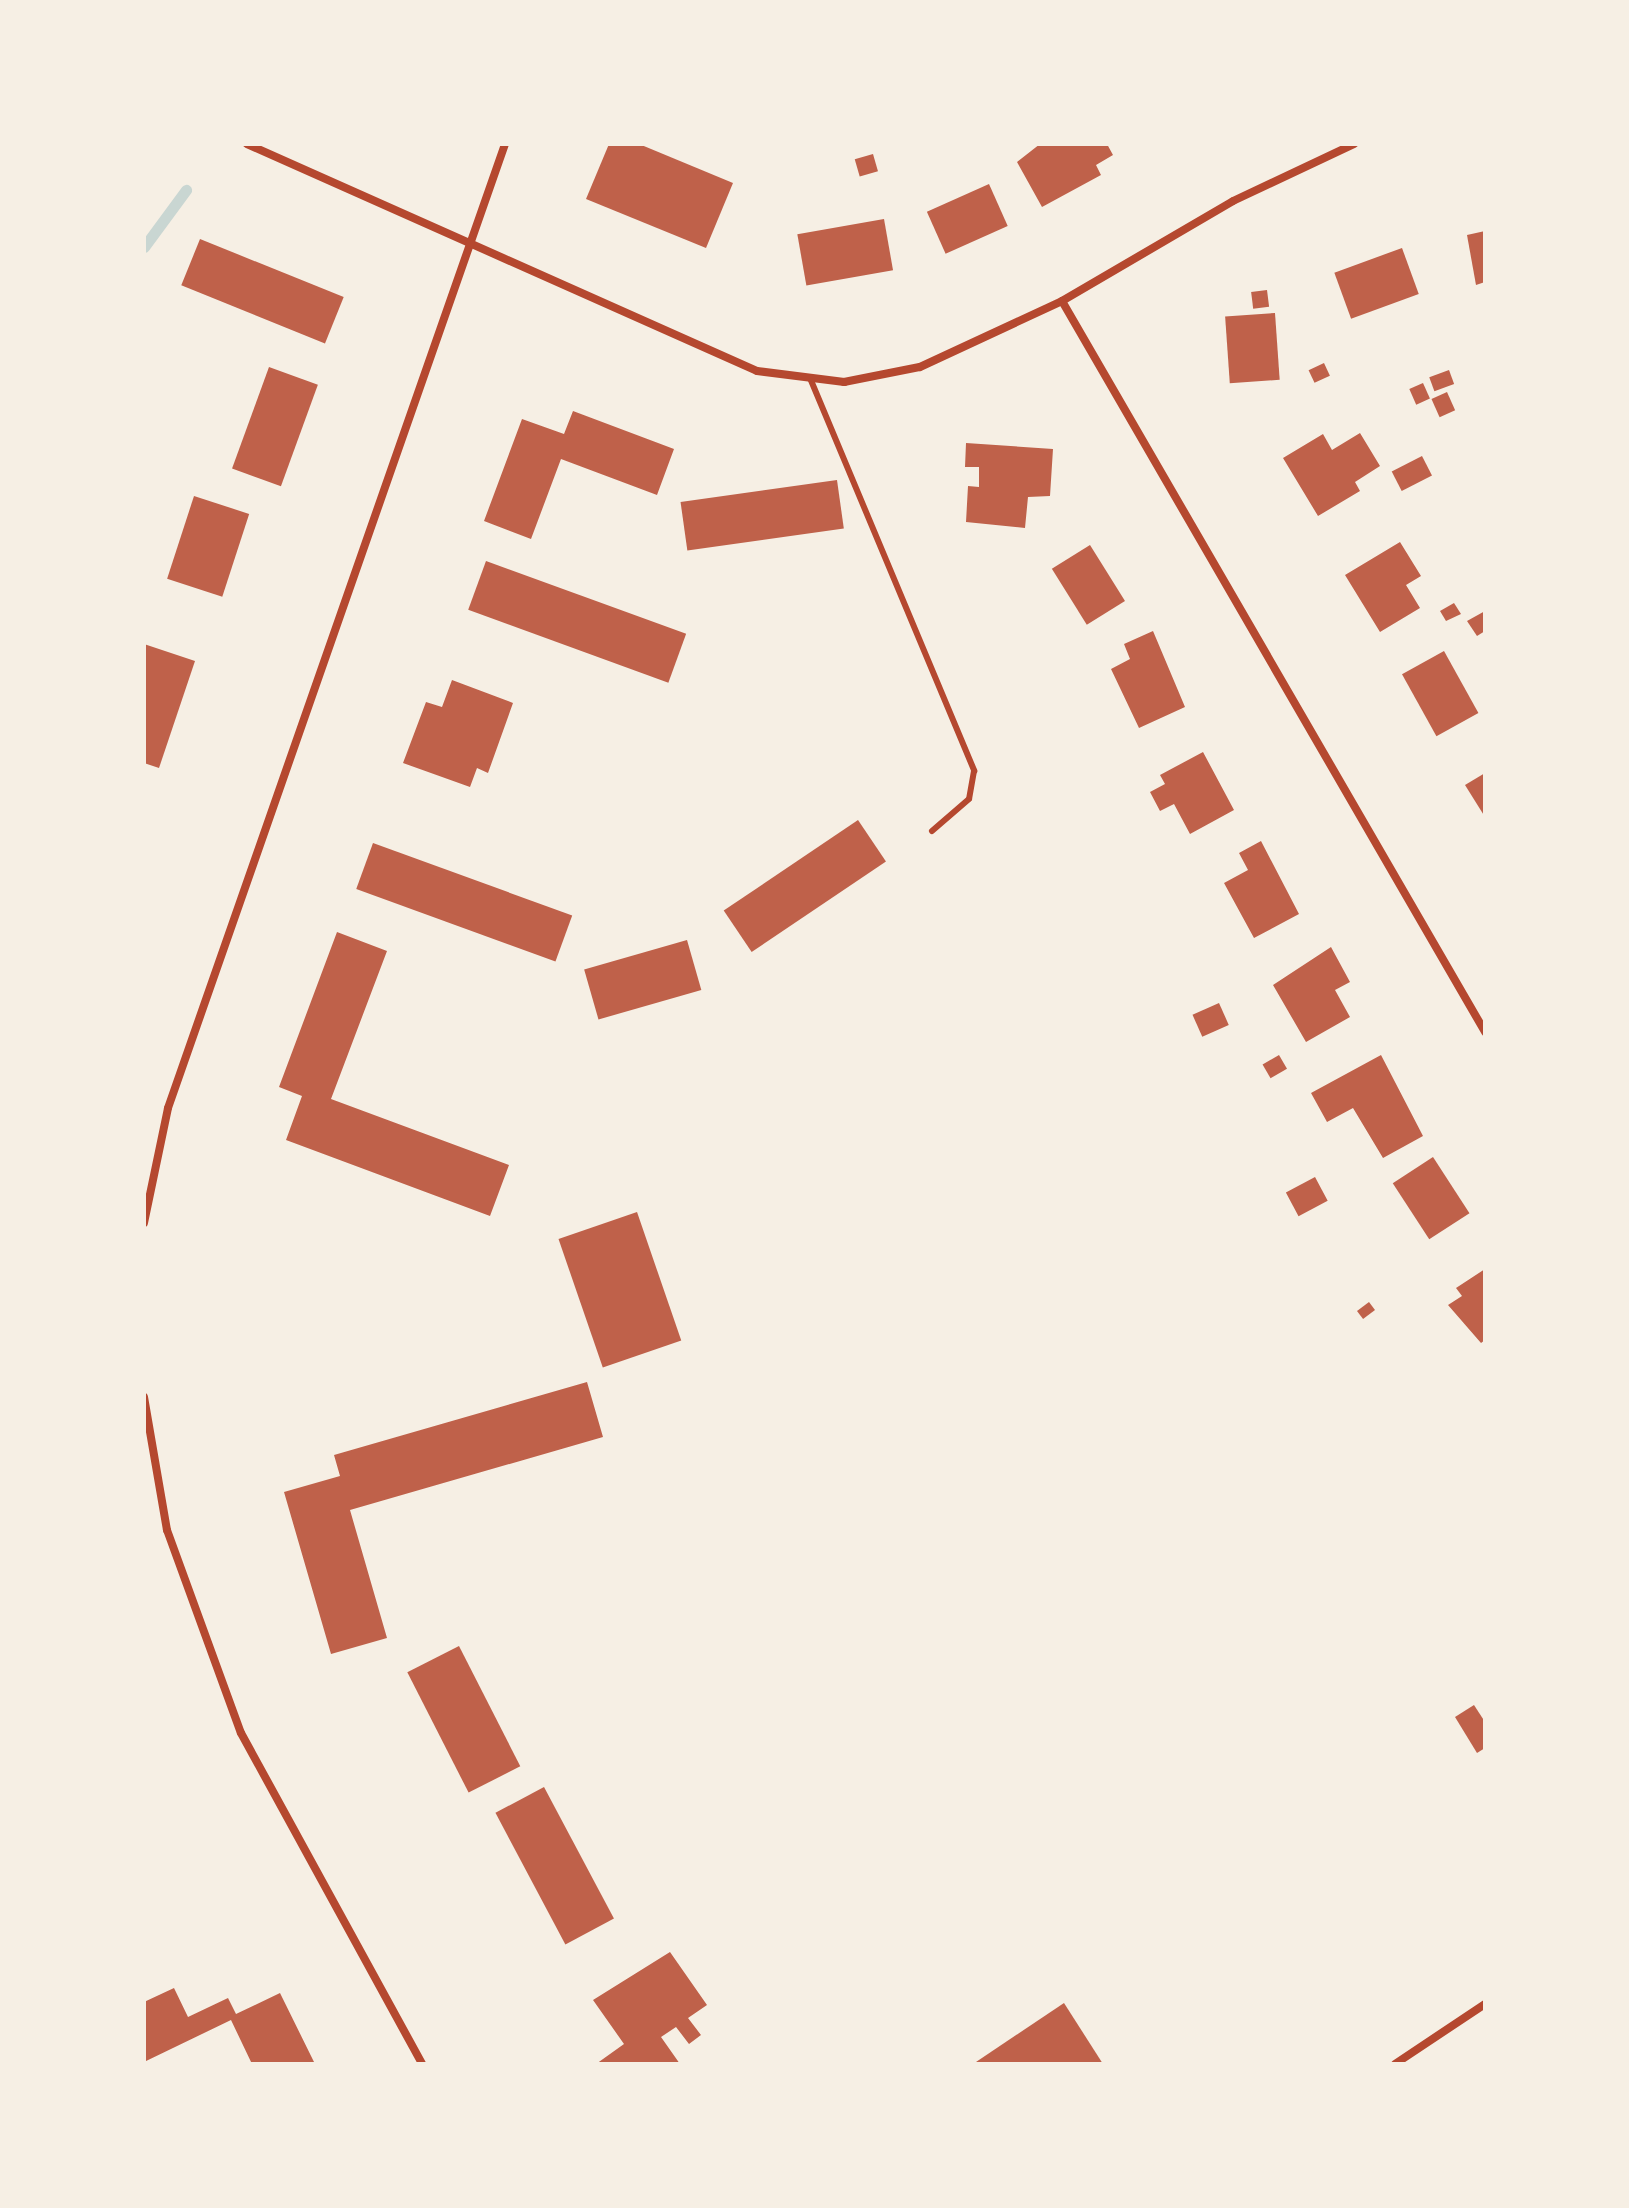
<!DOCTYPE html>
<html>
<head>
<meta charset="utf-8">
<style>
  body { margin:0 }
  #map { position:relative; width:1629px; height:2208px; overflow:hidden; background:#f6efe4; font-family:Cabin,sans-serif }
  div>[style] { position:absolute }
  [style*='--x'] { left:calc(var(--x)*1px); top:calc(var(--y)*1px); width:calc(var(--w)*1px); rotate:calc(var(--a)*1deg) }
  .stream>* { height:11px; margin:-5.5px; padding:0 5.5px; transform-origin:5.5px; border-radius:5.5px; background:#c9d6d2 }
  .building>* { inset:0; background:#bf614a; transform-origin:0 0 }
  .service>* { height:6px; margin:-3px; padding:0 3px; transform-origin:3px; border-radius:3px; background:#b5482f }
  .minor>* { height:8px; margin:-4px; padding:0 4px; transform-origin:4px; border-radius:4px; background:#b5482f }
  span { translate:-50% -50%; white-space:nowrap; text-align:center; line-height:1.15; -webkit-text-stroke:6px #f6efe4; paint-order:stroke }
  .frame { position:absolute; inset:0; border:146px solid #f6efe4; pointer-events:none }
</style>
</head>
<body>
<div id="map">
  <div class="stream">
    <div style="--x:144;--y:247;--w:71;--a:-53.6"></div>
  </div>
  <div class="building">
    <div style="clip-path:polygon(609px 144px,639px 144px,733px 183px,706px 248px,586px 199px)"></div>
    <div style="clip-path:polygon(1040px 144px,1107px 144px,1113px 155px,1096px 165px,1101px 175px,1042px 207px,1017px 162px)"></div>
    <div style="left:873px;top:154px;width:18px;height:19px;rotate:74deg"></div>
    <div style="left:989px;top:184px;width:46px;height:68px;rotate:66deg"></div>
    <div style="left:884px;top:219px;width:52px;height:88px;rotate:80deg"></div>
    <div style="clip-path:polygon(1485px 231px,1485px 282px,1476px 285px,1467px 235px)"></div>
    <div style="left:200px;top:239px;width:155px;height:50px;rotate:22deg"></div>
    <div style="left:1402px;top:248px;width:49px;height:72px;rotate:70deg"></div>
    <div style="left:1267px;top:290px;width:17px;height:16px;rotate:83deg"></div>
    <div style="left:1275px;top:313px;width:67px;height:50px;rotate:86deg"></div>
    <div style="left:1324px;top:363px;width:14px;height:17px;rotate:65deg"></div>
    <div style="left:269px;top:367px;width:52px;height:108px;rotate:20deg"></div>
    <div style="left:1449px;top:370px;width:15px;height:21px;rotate:70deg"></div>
    <div style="left:1423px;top:383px;width:17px;height:15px;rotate:66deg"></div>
    <div style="left:1447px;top:392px;width:20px;height:17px;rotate:66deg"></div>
    <div style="clip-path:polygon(573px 411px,674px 449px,657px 495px,561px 459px,531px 539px,484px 521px,522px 419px,564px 434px)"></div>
    <div style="clip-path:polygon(1360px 433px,1380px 466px,1355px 482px,1360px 491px,1318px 516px,1283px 458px,1323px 434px,1332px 450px)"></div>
    <div style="clip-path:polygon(966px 443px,1053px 449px,1050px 496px,1028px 497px,1025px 528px,966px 522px,968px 486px,979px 487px,979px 467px,965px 467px)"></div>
    <div style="left:1422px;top:456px;width:22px;height:34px;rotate:63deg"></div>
    <div style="left:837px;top:480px;width:49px;height:158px;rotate:82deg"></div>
    <div style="left:194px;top:496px;width:58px;height:87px;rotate:18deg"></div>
    <div style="clip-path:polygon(1400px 542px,1421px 576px,1406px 585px,1420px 608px,1380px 632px,1345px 575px)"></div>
    <div style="left:1090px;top:545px;width:66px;height:45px;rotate:58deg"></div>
    <div style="left:486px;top:561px;width:213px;height:52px;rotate:20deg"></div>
    <div style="clip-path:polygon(1454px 603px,1461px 614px,1446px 621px,1440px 611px)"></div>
    <div style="clip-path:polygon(1485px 611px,1485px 631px,1477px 636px,1467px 621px)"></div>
    <div style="clip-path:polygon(1153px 631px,1185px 707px,1139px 728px,1111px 669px,1130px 659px,1124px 644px)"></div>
    <div style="clip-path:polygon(144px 644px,195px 661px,159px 768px,144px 763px)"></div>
    <div style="left:1444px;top:651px;width:71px;height:48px;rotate:61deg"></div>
    <div style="clip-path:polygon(452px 680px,513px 703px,488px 773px,477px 768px,470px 787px,403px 763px,426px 702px,442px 707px)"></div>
    <div style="clip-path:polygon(1203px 752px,1234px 810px,1190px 834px,1174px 804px,1160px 811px,1150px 792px,1165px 784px,1160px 775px)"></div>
    <div style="clip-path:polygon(1485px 773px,1485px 817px,1465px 785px)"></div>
    <div style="left:858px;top:820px;width:50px;height:162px;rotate:56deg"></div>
    <div style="clip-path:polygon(1261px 841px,1299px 914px,1254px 938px,1224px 883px,1248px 870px,1239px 853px)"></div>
    <div style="left:373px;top:843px;width:212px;height:49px;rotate:20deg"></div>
    <div style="clip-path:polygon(337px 932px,387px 951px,331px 1099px,509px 1165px,490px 1216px,286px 1140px,302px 1096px,279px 1087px)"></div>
    <div style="left:687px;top:940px;width:52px;height:107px;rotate:74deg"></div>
    <div style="clip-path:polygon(1331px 947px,1350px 982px,1335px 990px,1350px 1017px,1306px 1042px,1273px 985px)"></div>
    <div style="left:1219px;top:1003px;width:24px;height:29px;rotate:66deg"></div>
    <div style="left:1279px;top:1055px;width:16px;height:19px;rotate:60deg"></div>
    <div style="clip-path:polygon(1381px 1055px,1423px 1136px,1383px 1158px,1353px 1108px,1327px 1122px,1311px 1093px)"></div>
    <div style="left:1433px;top:1157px;width:67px;height:48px;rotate:57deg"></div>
    <div style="left:1315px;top:1177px;width:27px;height:33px;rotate:62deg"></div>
    <div style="left:637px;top:1212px;width:136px;height:83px;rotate:71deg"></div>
    <div style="clip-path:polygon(1485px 1269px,1485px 1340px,1481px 1343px,1448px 1305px,1462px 1296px,1456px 1288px)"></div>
    <div style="left:1369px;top:1302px;width:10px;height:15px;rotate:53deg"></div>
    <div style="clip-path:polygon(587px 1382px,603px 1437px,350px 1510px,387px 1638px,331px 1654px,284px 1492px,340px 1476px,334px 1455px)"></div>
    <div style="left:459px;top:1646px;width:135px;height:58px;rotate:63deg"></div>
    <div style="clip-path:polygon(1474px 1705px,1485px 1722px,1485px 1748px,1477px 1753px,1455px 1717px)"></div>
    <div style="left:544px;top:1787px;width:149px;height:55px;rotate:62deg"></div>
    <div style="clip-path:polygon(670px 1952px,707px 2005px,688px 2018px,701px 2035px,689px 2044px,676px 2027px,661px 2037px,680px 2064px,596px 2064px,624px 2044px,593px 2000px)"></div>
    <div style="clip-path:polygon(174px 1988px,188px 2017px,228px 1998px,236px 2014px,280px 1993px,315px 2064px,252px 2064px,231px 2020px,144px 2062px,144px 2002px)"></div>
    <div style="clip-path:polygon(1064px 2003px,1103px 2064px,973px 2064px)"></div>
  </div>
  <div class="service">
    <div style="--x:810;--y:378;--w:426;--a:67.3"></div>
    <div style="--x:974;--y:771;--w:28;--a:100"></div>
    <div style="--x:969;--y:799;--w:49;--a:139.1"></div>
  </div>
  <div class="minor">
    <div style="--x:247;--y:144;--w:558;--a:23.99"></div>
    <div style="--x:757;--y:371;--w:88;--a:7.2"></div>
    <div style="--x:844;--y:382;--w:77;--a:-11.2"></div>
    <div style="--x:920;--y:367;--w:157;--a:-24.9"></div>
    <div style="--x:1062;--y:301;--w:198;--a:-30.3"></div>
    <div style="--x:1233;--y:201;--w:134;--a:-25.2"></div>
    <div style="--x:1062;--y:301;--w:845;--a:59.94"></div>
    <div style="--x:144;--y:1223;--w:117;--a:-78.2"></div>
    <div style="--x:168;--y:1108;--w:1021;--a:-70.73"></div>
    <div style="--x:144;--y:1397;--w:135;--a:80.2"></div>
    <div style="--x:167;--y:1530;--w:216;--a:70"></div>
    <div style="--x:241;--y:1733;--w:377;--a:61.3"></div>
    <div style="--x:1395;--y:2064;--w:108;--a:-33.7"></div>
  </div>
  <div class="frame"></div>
</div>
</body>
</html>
